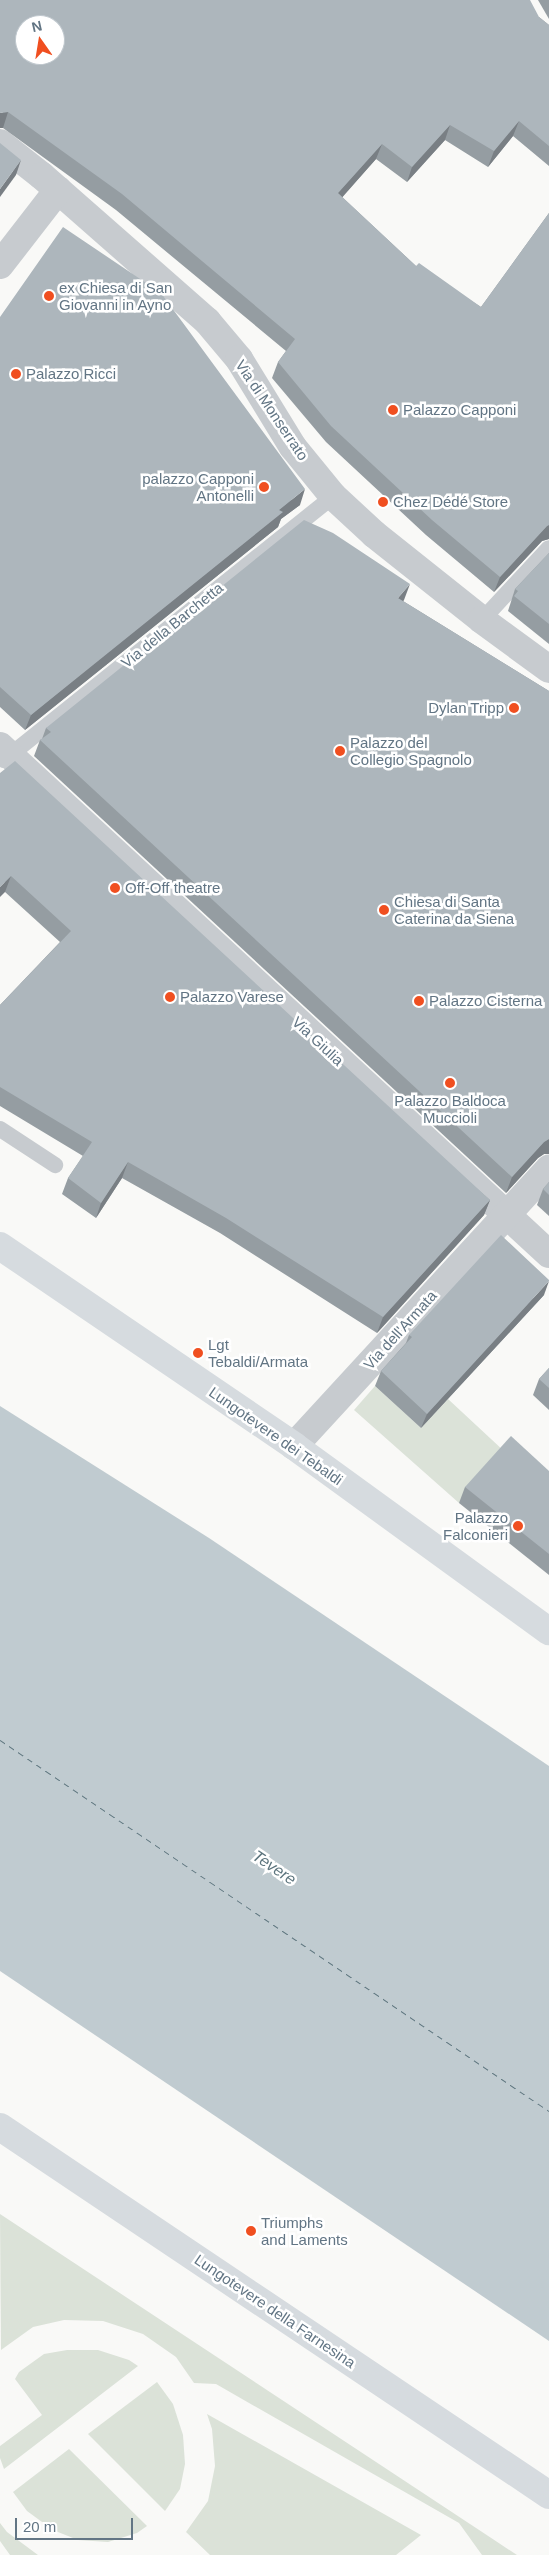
<!DOCTYPE html>
<html>
<head>
<meta charset="utf-8">
<style>
  body { margin:0 }
  #map { position:relative; width:549px; height:2555px; overflow:hidden; background:#f9f9f7; font-family:Helvetica,sans-serif }
  div>[style] { position:absolute }
  [style*='--x'] { left:calc(var(--x)*1px); top:calc(var(--y)*1px); width:calc(var(--w)*1px); rotate:calc(var(--a)*1deg) }
  .green>* { inset:0; background:#dbe2d8 }
  .water>* { inset:0; background:#c0cbd0 }
  .ferry>* { height:1px; margin-top:-0.5px; transform-origin:0; background:repeating-linear-gradient(90deg,#5d757e 0 6px,transparent 0 11px) }
  .lane>* { height:16px; margin:-8px; padding:0 8px; transform-origin:8px; border-radius:8px; background:#c7cbcf }
  .street>* { height:28px; margin:-14px; padding:0 14px; transform-origin:14px; border-radius:14px; background:#c7cbcf }
  .primary>* { height:28px; margin:-14px; padding:0 14px; transform-origin:14px; border-radius:14px; background:#d6dbdf }
  .wall>* { inset:0; background:#959da2 }
  .shaded-wall>* { inset:0; background:#797f84 }
  .building>* { inset:0; background:#adb6bc }
  .dots>* { width:14px; height:14px; translate:-50% -50%; box-sizing:border-box; border:2px solid #fff; border-radius:50% }
  span { translate:-50% -50%; white-space:nowrap; text-align:center; line-height:1.15; -webkit-text-stroke:5px #fff; paint-order:stroke }
  .poi-label { font-size:15px; color:#627584 }
  .left { translate:0 -50%; text-align:left }
  .right { translate:-100% -50%; text-align:right }
  .street-label { font-size:15px; color:#627584 }
  .water-label { font-size:16px; color:#5d757e; font-style:italic }
  .north { position:absolute; left:15px; top:15px; width:50px; height:50px; box-sizing:border-box; background:#fff; border:1px solid #c0c8ce; border-radius:50%; rotate:347deg; font-size:14px; font-weight:700; line-height:20px; text-align:center; color:#627584 }
  .north::after { content:''; display:block; margin:auto; width:18px; height:22px; background:#f04f20; clip-path:polygon(50% 0,100% 100%,50% 72%,0 100%) }
  .scale { position:absolute; left:15px; top:2518px; width:118px; height:22px; box-sizing:border-box; border:2px solid #627584; border-top:0; padding-left:6px; font-size:15px; line-height:18px; white-space:nowrap; color:#627584; -webkit-text-stroke:4px #fff; paint-order:stroke }
</style>
</head>
<body>
<div id="map">
  <div class="green">
    <div style="clip-path:polygon(375px 1386px,421px 1428px,448px 1399px,505px 1452px,459px 1503px,354px 1410px)"></div>
    <div style="clip-path:polygon(0 2214px,517px 2555px,482px 2555px,459px 2523px,216px 2384px,194px 2383px,176px 2357px,143px 2334px,103px 2321px,64px 2320px,33px 2327px,1px 2350px)"></div>
    <div style="clip-path:polygon(67px 2350px,98px 2350px,129px 2360px,138px 2366px,4px 2469px,0 2458px,0 2446px,42px 2415px,15px 2379px,19px 2372px,44px 2354px)"></div>
    <div style="clip-path:polygon(157px 2382px,173px 2404px,183px 2435px,185px 2464px,180px 2489px,165px 2511px,88px 2434px)"></div>
    <div style="clip-path:polygon(207px 2414px,421px 2535px,396px 2555px,210px 2555px,186px 2532px,208px 2501px,215px 2466px,212px 2429px)"></div>
    <div style="clip-path:polygon(69px 2449px,147px 2526px,137px 2533px,108px 2542px,78px 2540px,53px 2530px,27px 2511px,13px 2492px)"></div>
    <div style="clip-path:polygon(0 2523px,7px 2532px,38px 2555px,10px 2555px,0 2541px)"></div>
  </div>
  <div class="water">
    <div style="clip-path:polygon(0 1406px,209px 1538px,549px 1766px,549px 2341px,0 1971px)"></div>
  </div>
  <div class="ferry">
    <div style="--x:0;--y:1740;--w:663;--a:34.05"></div>
  </div>
  <div class="lane">
    <div style="--x:482;--y:620;--w:98;--a:-47.1"></div>
    <div style="--x:4;--y:760;--w:422;--a:-38.7"></div>
    <div style="--x:0;--y:1129;--w:66;--a:33.2"></div>
  </div>
  <div class="street">
    <div style="--x:0;--y:143;--w:53;--a:38.2"></div>
    <div style="--x:42;--y:176;--w:220;--a:41.3"></div>
    <div style="--x:207;--y:321;--w:50;--a:49.9"></div>
    <div style="--x:239;--y:359;--w:103;--a:58.5"></div>
    <div style="--x:293;--y:447;--w:63;--a:50.8"></div>
    <div style="--x:333;--y:496;--w:56;--a:42.8"></div>
    <div style="--x:374;--y:534;--w:138;--a:38.5"></div>
    <div style="--x:482;--y:620;--w:83;--a:36.2"></div>
    <div style="--x:0;--y:265;--w:95;--a:-52.3"></div>
    <div style="--x:0;--y:746;--w:748;--a:42.78"></div>
    <div style="--x:294;--y:1446;--w:377;--a:-47.4"></div>
  </div>
  <div class="primary">
    <div style="--x:0;--y:1246;--w:356;--a:34.2"></div>
    <div style="--x:294;--y:1446;--w:315;--a:36"></div>
    <div style="--x:0;--y:2127;--w:661;--a:33.83"></div>
  </div>
  <div class="wall">
    <div style="clip-path:polygon(0 0,539px 17px,549px 25px,549px 166px,513px 136px,488px 167px,445px 140px,407px 182px,376px 159px,342px 197px,416px 266px,481px 307px,549px 213px,549px 539px,542px 541px,494px 592px,426px 535px,326px 442px,272px 378px,278px 362px,286px 351px,116px 210px,3px 128px)"></div>
    <div style="clip-path:polygon(538px 0,549px 0,549px 19px)"></div>
    <div style="clip-path:polygon(0 317px,300px 505px,281px 519px,278px 527px,25px 730px,0 707px)"></div>
    <div style="clip-path:polygon(549px 553px,549px 644px,508px 611px,515px 589px)"></div>
    <div style="clip-path:polygon(404px 600px,403px 601px,549px 691px,549px 1154px,544px 1154px,538px 1158px,506px 1193px,34px 756px,40px 740px,42px 739px,46px 728px)"></div>
    <div style="clip-path:polygon(0 773px,490px 1200px,484px 1215px,377px 1333px,220px 1233px,122px 1178px,96px 1218px,62px 1194px,68px 1178px,83px 1156px,0 1106px,0 1005px,60px 942px,5px 892px)"></div>
    <div style="clip-path:polygon(549px 1182px,549px 1216px,537px 1205px,543px 1189px)"></div>
    <div style="clip-path:polygon(544px 1295px,421px 1428px,375px 1386px,381px 1371px,406px 1343px,409px 1335px)"></div>
    <div style="clip-path:polygon(549px 1368px,549px 1410px,533px 1395px,539px 1379px)"></div>
    <div style="clip-path:polygon(549px 1471px,549px 1575px,459px 1503px,465px 1487px)"></div>
  </div>
  <div class="shaded-wall">
    <div style="clip-path:polygon(8px 112px,3px 128px,0 128px,0 113px)"></div>
    <div style="clip-path:polygon(519px 121px,513px 136px,488px 167px,494px 151px)"></div>
    <div style="clip-path:polygon(450px 125px,445px 140px,407px 182px,412px 167px)"></div>
    <div style="clip-path:polygon(382px 144px,376px 159px,332px 209px,338px 193px)"></div>
    <div style="clip-path:polygon(21px 160px,16px 175px,0 197px,0 189px)"></div>
    <div style="clip-path:polygon(305px 489px,300px 505px,281px 519px,278px 527px,25px 730px,31px 715px,279px 510px)"></div>
    <div style="clip-path:polygon(549px 525px,549px 539px,542px 541px,494px 592px,500px 577px,547px 526px)"></div>
    <div style="clip-path:polygon(410px 584px,404px 600px,393px 614px,398px 598px)"></div>
    <div style="clip-path:polygon(11px 876px,5px 892px,0 897px,0 887px)"></div>
    <div style="clip-path:polygon(549px 1139px,549px 1154px,544px 1154px,538px 1158px,506px 1193px,512px 1177px,544px 1142px)"></div>
    <div style="clip-path:polygon(128px 1162px,122px 1178px,96px 1218px,101px 1203px)"></div>
    <div style="clip-path:polygon(490px 1200px,484px 1215px,377px 1333px,383px 1317px)"></div>
    <div style="clip-path:polygon(549px 1281px,544px 1295px,421px 1428px,427px 1414px)"></div>
  </div>
  <div class="building">
    <div style="clip-path:polygon(evenodd,0 0,530px 0,539px 17px,549px 25px,549px 146px,519px 121px,494px 151px,450px 125px,412px 167px,382px 144px,338px 193px,416px 266px,419px 263px,481px 307px,549px 213px,549px 525px,547px 526px,500px 577px,432px 520px,331px 426px,278px 362px,295px 339px,122px 194px,8px 112px,0 113px,0 0,25px 25px,55px 25px,55px 55px,25px 55px,25px 25px)"></div>
    <div style="clip-path:polygon(0 143px,21px 160px,0 189px)"></div>
    <div style="clip-path:polygon(63px 227px,161px 293px,305px 489px,279px 510px,283px 512px,31px 715px,0 687px,0 317px)"></div>
    <div style="clip-path:polygon(304px 520px,333px 533px,410px 584px,398px 598px,549px 691px,549px 1139px,544px 1142px,512px 1177px,40px 740px,51px 732px,46px 728px)"></div>
    <div style="clip-path:polygon(549px 553px,549px 624px,514px 596px,518px 591px,515px 589px)"></div>
    <div style="clip-path:polygon(15px 761px,490px 1200px,383px 1317px,226px 1218px,128px 1162px,101px 1203px,68px 1178px,92px 1142px,0 1087px,0 1005px,71px 931px,11px 876px,0 887px,0 773px)"></div>
    <div style="clip-path:polygon(549px 1182px,549px 1195px,543px 1189px)"></div>
    <div style="clip-path:polygon(501px 1235px,549px 1280px,549px 1281px,427px 1414px,381px 1371px,412px 1337px,409px 1335px)"></div>
    <div style="clip-path:polygon(549px 1368px,549px 1388px,539px 1379px)"></div>
    <div style="clip-path:polygon(511px 1436px,549px 1471px,549px 1554px,465px 1487px)"></div>
  </div>
  <div class="dots">
    <div style="left:49px;top:296px;background:#f04f20"></div>
    <div style="left:16px;top:374px;background:#f04f20"></div>
    <div style="left:393px;top:410px;background:#f04f20"></div>
    <div style="left:264px;top:487px;background:#f04f20"></div>
    <div style="left:383px;top:502px;background:#f04f20"></div>
    <div style="left:514px;top:708px;background:#f04f20"></div>
    <div style="left:340px;top:751px;background:#f04f20"></div>
    <div style="left:115px;top:888px;background:#f04f20"></div>
    <div style="left:384px;top:910px;background:#f04f20"></div>
    <div style="left:170px;top:997px;background:#f04f20"></div>
    <div style="left:419px;top:1001px;background:#f04f20"></div>
    <div style="left:450px;top:1083px;background:#f04f20"></div>
    <div style="left:198px;top:1353px;background:#f04f20"></div>
    <div style="left:518px;top:1526px;background:#f04f20"></div>
    <div style="left:251px;top:2231px;background:#f04f20"></div>
  </div>
  <div class="poi-label">
    <span class="left" style="left:59px;top:296px">ex Chiesa di San<br>Giovanni in Ayno</span>
    <span class="left" style="left:26px;top:374px">Palazzo Ricci</span>
    <span class="left" style="left:403px;top:410px">Palazzo Capponi</span>
    <span class="right" style="left:254px;top:487px">palazzo Capponi<br>Antonelli</span>
    <span class="left" style="left:393px;top:502px">Chez Dédé Store</span>
    <span class="right" style="left:504px;top:708px">Dylan Tripp</span>
    <span class="left" style="left:350px;top:751px">Palazzo del<br>Collegio Spagnolo</span>
    <span class="left" style="left:125px;top:888px">Off-Off theatre</span>
    <span class="left" style="left:394px;top:910px">Chiesa di Santa<br>Caterina da Siena</span>
    <span class="left" style="left:180px;top:997px">Palazzo Varese</span>
    <span class="left" style="left:429px;top:1001px">Palazzo Cisterna</span>
    <span style="left:450px;top:1109px">Palazzo Baldoca<br>Muccioli</span>
    <span class="left" style="left:208px;top:1353px">Lgt<br>Tebaldi/Armata</span>
    <span class="right" style="left:508px;top:1526px">Palazzo<br>Falconieri</span>
    <span class="left" style="left:261px;top:2231px">Triumphs<br>and Laments</span>
  </div>
  <div class="street-label">
    <span style="left:272px;top:410px;rotate:56deg">Via di Monserrato</span>
    <span style="left:172px;top:625px;rotate:-39deg">Via della Barchetta</span>
    <span style="left:318px;top:1041px;rotate:43deg">Via Giulia</span>
    <span style="left:400px;top:1330px;rotate:-48deg">Via dell'Armata</span>
    <span style="left:276px;top:1436px;rotate:35deg">Lungotevere dei Tebaldi</span>
    <span style="left:275px;top:2311px;rotate:34deg">Lungotevere della Farnesina</span>
  </div>
  <div class="water-label">
    <span style="left:274px;top:1868px;rotate:34deg">Tevere</span>
  </div>
  <div class="north">N</div>
  <div class="scale">20 m</div>
</div>
</body>
</html>
